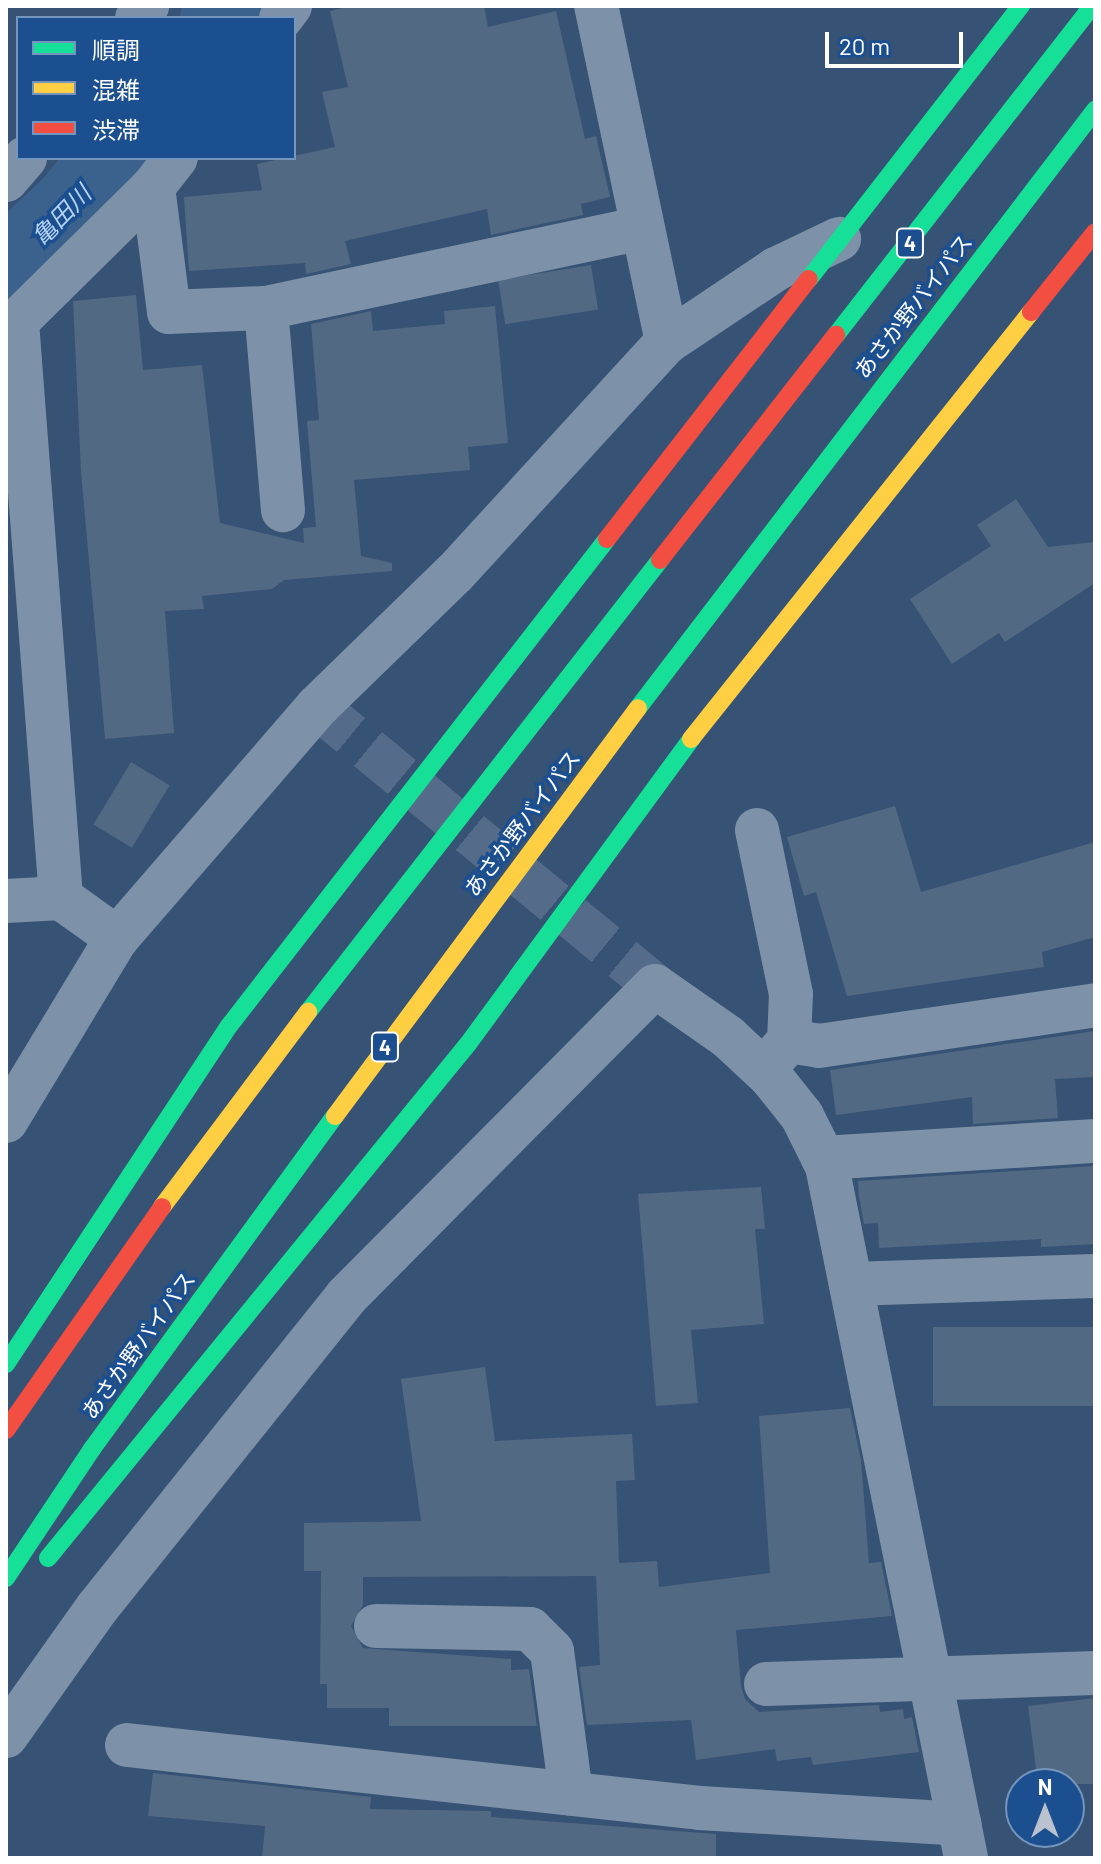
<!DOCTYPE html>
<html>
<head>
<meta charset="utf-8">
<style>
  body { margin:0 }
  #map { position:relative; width:1101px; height:1864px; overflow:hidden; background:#365274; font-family:Barlow,"Noto Sans JP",sans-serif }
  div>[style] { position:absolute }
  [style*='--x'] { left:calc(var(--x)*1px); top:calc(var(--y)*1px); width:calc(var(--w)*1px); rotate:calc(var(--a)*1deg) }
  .river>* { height:82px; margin:-41px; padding:0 41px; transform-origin:41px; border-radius:41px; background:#3b618d }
  .building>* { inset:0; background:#526984; transform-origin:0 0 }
  .street-tunnel>* { height:44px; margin-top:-22px; transform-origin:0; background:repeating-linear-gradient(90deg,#546c89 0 44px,transparent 0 66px) }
  .street>* { height:44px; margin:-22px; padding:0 22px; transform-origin:22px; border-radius:22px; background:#7d92a8 }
  .fast>* { height:18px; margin:-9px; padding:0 9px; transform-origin:9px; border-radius:9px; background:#16e098 }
  .slow>* { height:18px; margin:-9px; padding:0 9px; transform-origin:9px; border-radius:9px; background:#ffcf43 }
  .jam>* { height:18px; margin:-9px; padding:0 9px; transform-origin:9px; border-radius:9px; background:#f24e42 }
  span { translate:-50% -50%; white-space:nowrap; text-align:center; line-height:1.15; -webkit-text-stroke:7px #1b4f8f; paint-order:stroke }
  .shield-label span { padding:2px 6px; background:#1b4f8f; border:2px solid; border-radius:6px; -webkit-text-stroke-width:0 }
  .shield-label { font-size:20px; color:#fff; font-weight:700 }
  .street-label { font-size:22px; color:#fff }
  .water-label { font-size:24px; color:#b5d3f5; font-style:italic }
  .frame { position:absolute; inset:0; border:8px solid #fff; pointer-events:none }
  .legend { position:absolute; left:16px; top:16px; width:280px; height:144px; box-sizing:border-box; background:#1b4f8f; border:2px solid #7695bc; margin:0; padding:10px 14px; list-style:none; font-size:24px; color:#fff }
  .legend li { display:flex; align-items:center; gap:16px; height:40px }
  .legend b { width:40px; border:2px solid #7695bc }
  .north { position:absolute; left:1005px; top:1768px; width:80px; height:80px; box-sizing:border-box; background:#1b4f8f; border:2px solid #7695bc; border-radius:50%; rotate:0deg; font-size:22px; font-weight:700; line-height:32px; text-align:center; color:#fff }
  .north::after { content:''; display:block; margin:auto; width:28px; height:36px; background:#b9c2ce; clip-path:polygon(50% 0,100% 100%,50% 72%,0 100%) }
  .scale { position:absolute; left:825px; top:32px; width:138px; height:36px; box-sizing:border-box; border:4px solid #fff; border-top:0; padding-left:10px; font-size:24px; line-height:28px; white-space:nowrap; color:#fff; -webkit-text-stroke:6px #1b4f8f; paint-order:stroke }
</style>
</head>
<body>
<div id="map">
  <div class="river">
    <div style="--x:221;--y:18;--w:15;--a:-53"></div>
    <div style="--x:6;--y:269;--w:91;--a:-42.8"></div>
    <div style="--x:73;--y:207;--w:63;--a:-51.5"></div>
  </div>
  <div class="building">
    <div style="clip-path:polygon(350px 6px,484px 6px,488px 27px,556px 11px,585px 139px,596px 136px,610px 197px,581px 204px,583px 215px,491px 235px,487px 209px,345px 241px,351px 264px,306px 274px,305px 263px,189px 271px,184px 197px,262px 190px,257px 164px,335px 147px,322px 92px,348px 87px,330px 11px)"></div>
    <div style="left:591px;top:265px;width:45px;height:94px;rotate:81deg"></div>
    <div style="clip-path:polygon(136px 295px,143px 370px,202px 365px,220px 523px,304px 543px,303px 528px,316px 527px,307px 421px,319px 420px,311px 324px,371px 311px,373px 331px,445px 324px,444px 311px,495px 306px,508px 443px,468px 447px,470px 470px,354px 480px,361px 556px,392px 563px,392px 571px,284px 580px,272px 589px,202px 596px,204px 609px,165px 611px,174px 733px,105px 739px,81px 472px,73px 301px)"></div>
    <div style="clip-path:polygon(1016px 499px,1048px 547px,1095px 542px,1095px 583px,1005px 642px,999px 633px,952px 664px,910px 599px,991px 546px,977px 525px)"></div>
    <div style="left:131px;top:762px;width:45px;height:73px;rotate:31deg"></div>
    <div style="clip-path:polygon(895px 806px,921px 892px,1095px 842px,1095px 937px,1042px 952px,1044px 967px,847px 996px,816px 892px,804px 896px,787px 837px)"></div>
    <div style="clip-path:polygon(1095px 1031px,1095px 1077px,1055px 1079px,1058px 1118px,973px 1124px,972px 1097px,836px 1115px,830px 1070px)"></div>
    <div style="clip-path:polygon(1095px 1166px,1095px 1244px,1041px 1247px,1041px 1239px,879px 1248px,878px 1223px,864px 1224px,859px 1197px,858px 1181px)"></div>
    <div style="clip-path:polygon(761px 1187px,765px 1229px,755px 1229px,764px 1324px,691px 1330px,698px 1403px,656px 1406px,638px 1194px)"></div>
    <div style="left:1095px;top:1327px;width:79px;height:162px;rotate:90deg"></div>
    <div style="clip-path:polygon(485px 1367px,495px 1441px,632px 1434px,635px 1480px,616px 1481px,619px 1563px,657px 1561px,659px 1587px,770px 1573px,759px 1416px,850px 1408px,861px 1460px,869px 1563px,881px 1562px,892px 1616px,736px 1630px,741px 1686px,745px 1699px,759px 1712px,879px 1705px,880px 1712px,903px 1709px,904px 1719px,912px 1717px,919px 1752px,813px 1765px,811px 1757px,777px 1761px,775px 1749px,696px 1760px,691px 1720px,587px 1725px,579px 1667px,600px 1665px,596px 1576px,363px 1577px,363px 1605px,351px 1626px,363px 1648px,511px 1659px,511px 1670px,529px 1669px,537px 1726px,389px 1726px,389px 1708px,327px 1708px,327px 1684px,320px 1684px,321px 1571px,304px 1571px,304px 1523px,421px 1521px,401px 1379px)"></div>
    <div style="clip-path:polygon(1095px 1698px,1095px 1784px,1038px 1784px,1028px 1706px)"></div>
    <div style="clip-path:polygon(153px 1773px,371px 1797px,370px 1809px,491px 1811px,491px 1817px,716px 1834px,716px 1858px,262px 1858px,265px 1826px,148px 1816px)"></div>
  </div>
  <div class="street-tunnel">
    <div style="--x:317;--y:707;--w:438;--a:39.5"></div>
  </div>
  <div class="street">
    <div style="--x:137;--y:18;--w:16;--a:-50"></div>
    <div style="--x:281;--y:18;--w:15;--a:-53"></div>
    <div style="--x:6;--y:180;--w:29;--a:-49"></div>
    <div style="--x:153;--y:187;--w:126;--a:82.7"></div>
    <div style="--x:169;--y:312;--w:97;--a:-2.4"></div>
    <div style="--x:266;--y:308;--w:385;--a:-12"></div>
    <div style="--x:266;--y:308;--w:203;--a:85.2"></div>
    <div style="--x:17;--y:322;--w:578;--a:85.63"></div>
    <div style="--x:61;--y:898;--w:69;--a:35.5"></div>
    <div style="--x:6;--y:332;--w:206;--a:-44.6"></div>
    <div style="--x:153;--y:187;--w:37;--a:-52"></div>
    <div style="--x:667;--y:342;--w:131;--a:-33.8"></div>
    <div style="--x:776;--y:269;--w:70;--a:-25.5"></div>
    <div style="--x:757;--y:830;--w:167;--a:78.3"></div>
    <div style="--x:791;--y:994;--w:47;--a:92.4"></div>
    <div style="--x:789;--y:1041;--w:28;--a:132"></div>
    <div style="--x:6;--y:901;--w:55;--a:-3.1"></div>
    <div style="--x:789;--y:1041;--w:30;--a:9"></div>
    <div style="--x:819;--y:1046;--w:279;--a:-8.4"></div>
    <div style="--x:6;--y:1121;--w:214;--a:-58.8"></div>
    <div style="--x:117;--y:938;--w:306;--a:-49.1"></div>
    <div style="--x:317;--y:707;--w:192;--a:-44.2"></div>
    <div style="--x:455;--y:573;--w:314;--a:-47.5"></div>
    <div style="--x:667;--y:342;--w:343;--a:-101.9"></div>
    <div style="--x:823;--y:1158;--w:273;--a:-3.6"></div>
    <div style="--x:851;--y:1284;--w:244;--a:-1.9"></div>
    <div style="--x:376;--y:1626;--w:154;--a:1.1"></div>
    <div style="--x:530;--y:1629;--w:31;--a:45"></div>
    <div style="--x:552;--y:1651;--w:144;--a:82.4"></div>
    <div style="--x:766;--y:1684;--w:329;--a:-1.9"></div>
    <div style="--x:6;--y:1736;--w:157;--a:-54.6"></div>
    <div style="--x:97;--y:1608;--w:398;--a:-51.3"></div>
    <div style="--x:346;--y:1297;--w:438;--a:-45.2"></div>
    <div style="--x:655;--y:986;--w:89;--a:34.9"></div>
    <div style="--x:728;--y:1037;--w:59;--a:42.9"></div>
    <div style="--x:771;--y:1077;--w:50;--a:51.5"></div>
    <div style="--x:802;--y:1116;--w:56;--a:63.4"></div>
    <div style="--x:827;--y:1166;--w:706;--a:78.64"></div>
    <div style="--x:127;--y:1745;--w:576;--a:6.27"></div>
    <div style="--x:700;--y:1808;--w:260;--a:3.5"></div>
  </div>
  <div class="fast">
    <div style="--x:809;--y:279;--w:346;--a:-52.2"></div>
    <div style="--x:836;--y:335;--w:417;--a:-52.1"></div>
    <div style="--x:638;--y:708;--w:753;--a:-52.61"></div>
    <div style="--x:308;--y:1012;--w:573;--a:-52.09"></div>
    <div style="--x:6;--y:1364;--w:405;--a:-56.6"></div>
    <div style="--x:229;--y:1026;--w:616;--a:-52.18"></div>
    <div style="--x:48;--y:1558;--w:664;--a:-50.75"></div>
    <div style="--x:468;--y:1044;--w:378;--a:-53.8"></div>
    <div style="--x:6;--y:1578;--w:155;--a:-56.3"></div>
    <div style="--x:92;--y:1449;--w:412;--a:-53.9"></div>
  </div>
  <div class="slow">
    <div style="--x:691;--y:739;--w:546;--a:-51.47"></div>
    <div style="--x:335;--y:1116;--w:508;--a:-53.4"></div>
    <div style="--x:162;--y:1207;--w:244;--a:-53.2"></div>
  </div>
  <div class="jam">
    <div style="--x:1031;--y:312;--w:102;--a:-51.3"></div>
    <div style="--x:607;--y:539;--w:329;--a:-52.2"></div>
    <div style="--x:660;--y:560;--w:286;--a:-52"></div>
    <div style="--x:6;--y:1430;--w:272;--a:-55"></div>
  </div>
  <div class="shield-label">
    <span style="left:910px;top:243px">4</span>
    <span style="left:385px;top:1047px">4</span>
  </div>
  <div class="street-label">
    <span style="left:913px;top:306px;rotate:-52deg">あさか野バイパス</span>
    <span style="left:522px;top:823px;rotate:-53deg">あさか野バイパス</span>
    <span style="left:138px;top:1345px;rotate:-54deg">あさか野バイパス</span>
  </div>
  <div class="water-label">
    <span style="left:61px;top:215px;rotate:-46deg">亀田川</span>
  </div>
  <div class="frame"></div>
  <ul class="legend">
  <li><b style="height:10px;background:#16e098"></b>順調</li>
  <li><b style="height:10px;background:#ffcf43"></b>混雑</li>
  <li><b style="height:10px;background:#f24e42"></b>渋滞</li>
  </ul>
  <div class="north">N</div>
  <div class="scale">20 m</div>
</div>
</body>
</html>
